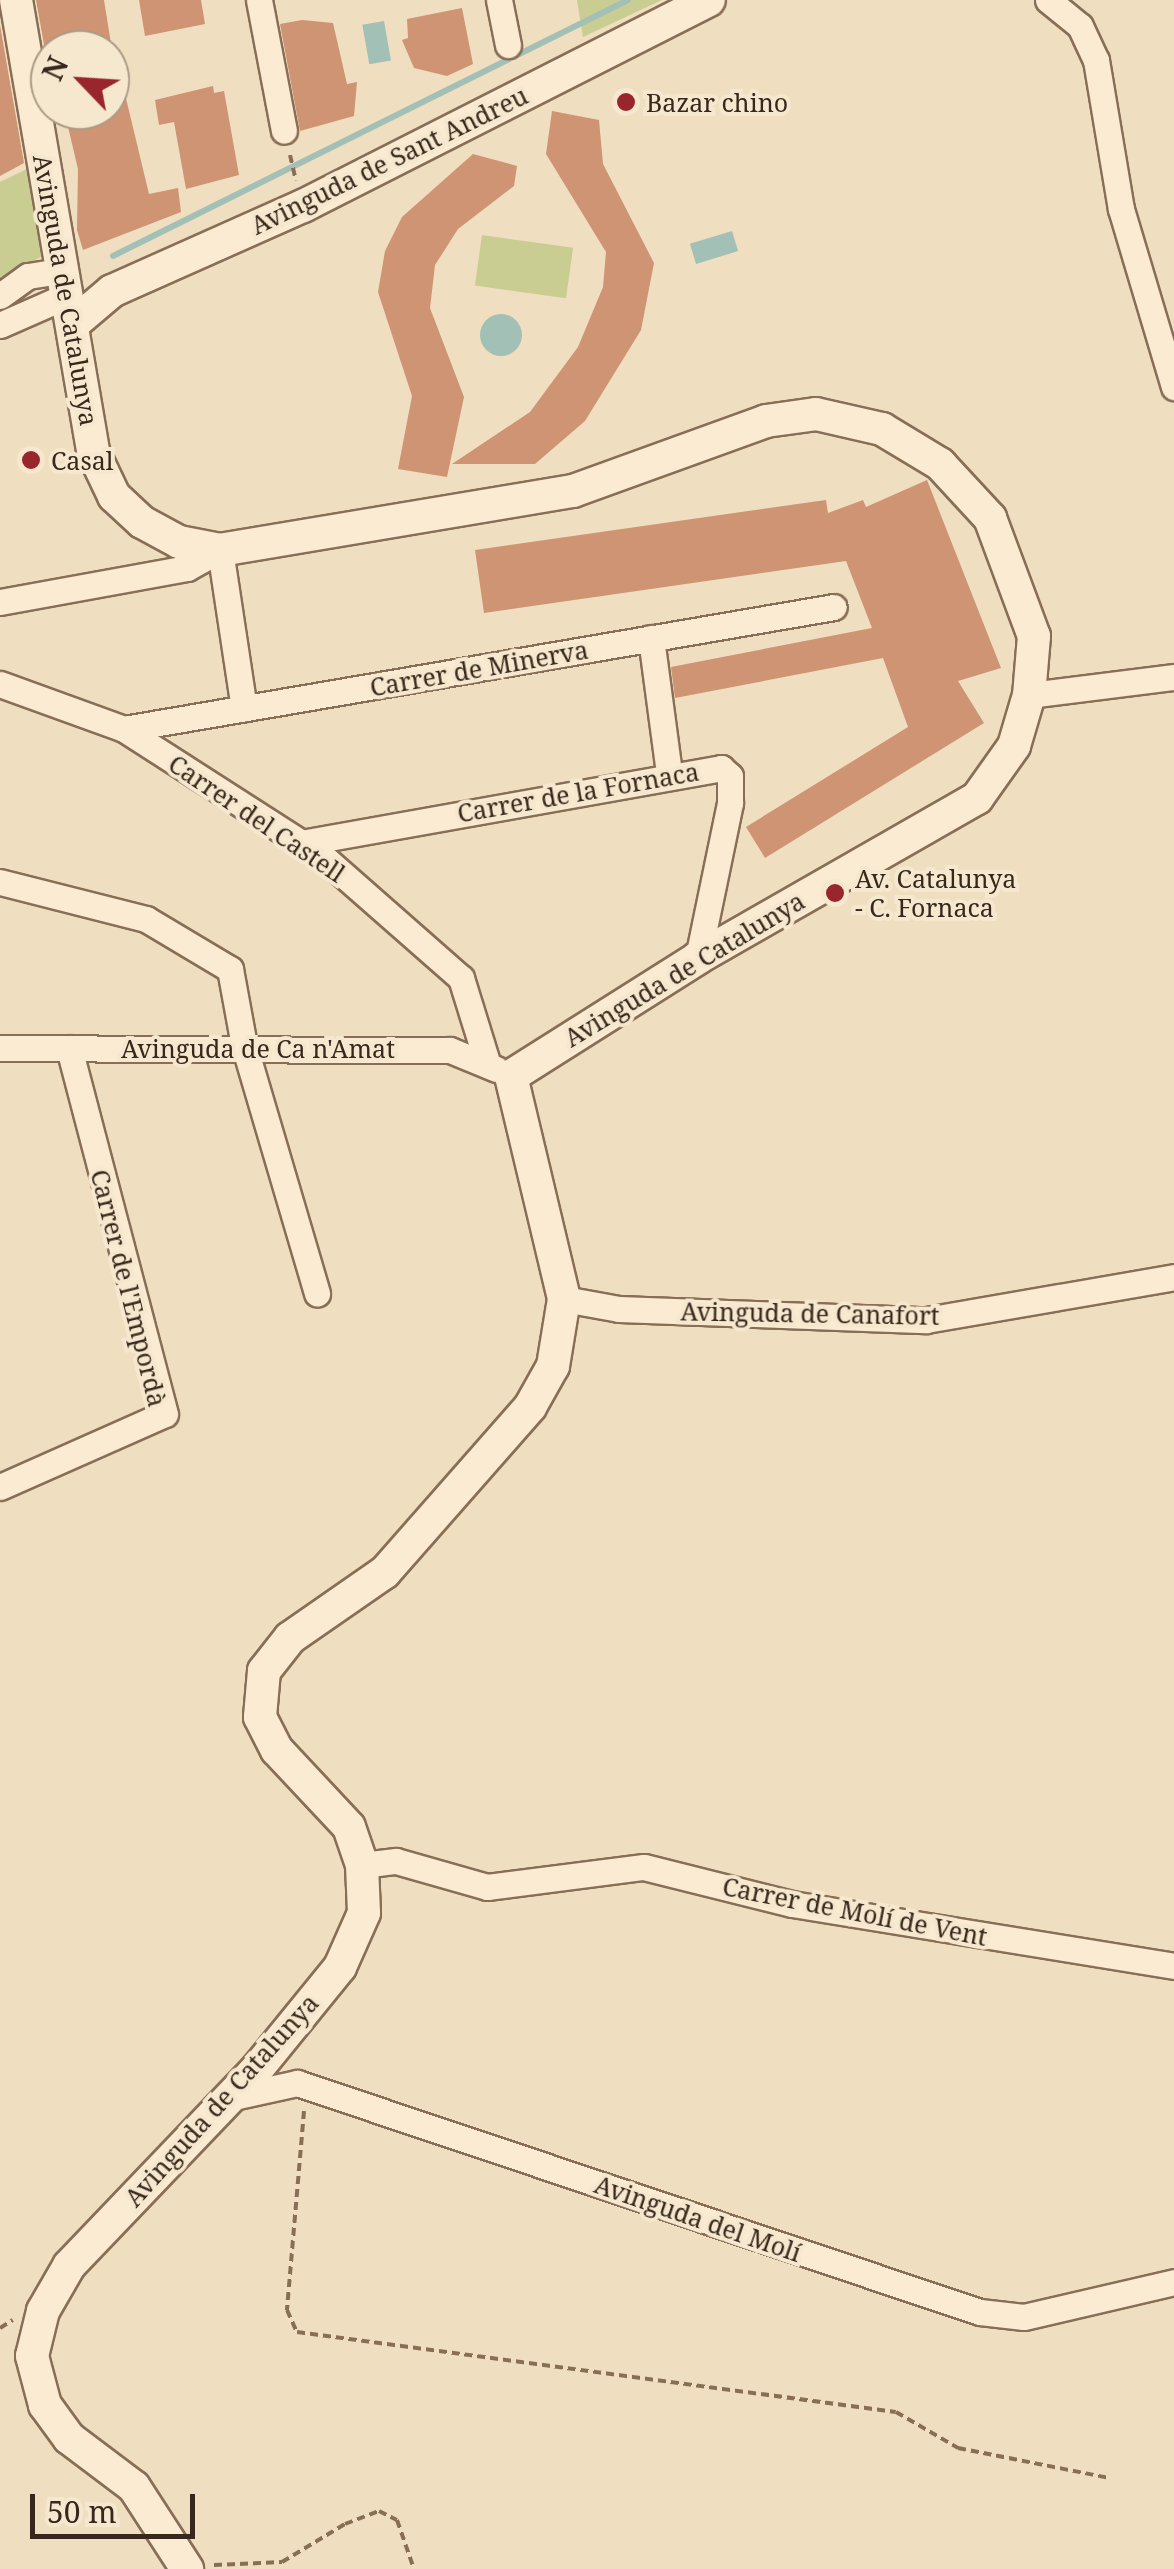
<!DOCTYPE html>
<html>
<head>
<meta charset="utf-8">
<style>
  body { margin:0 }
  #map { position:relative; width:1174px; height:2569px; overflow:hidden; background:#efdebf; font-family:"Noto Serif",serif }
  div>[style] { position:absolute }
  [style*='--x'] { left:calc(var(--x)*1px); top:calc(var(--y)*1px); width:calc(var(--w)*1px); rotate:calc(var(--a)*1deg) }
  .green>* { inset:0; background:#cacd92; transform-origin:0 0 }
  .water>* { inset:0; background:#a2c0b6; transform-origin:0 0 }
  .round { border-radius:50% }
  .stream>* { height:6px; margin:-3px; padding:0 3px; transform-origin:3px; border-radius:3px; background:#a2c0b6 }
  .building>* { inset:0; background:#ce9473 }
  .path>* { height:4px; margin-top:-2px; transform-origin:0; background:repeating-linear-gradient(90deg,#886e57 0 8px,transparent 0 13px) }
  .roads { filter:drop-shadow(2px 0 #886e57) drop-shadow(-2px 0 #886e57) drop-shadow(0 2px #886e57) drop-shadow(0 -2px #886e57) }
  .minor>* { height:25px; margin:-12.5px; padding:0 12.5px; transform-origin:12.5px; border-radius:12.5px; background:#faebd2 }
  .tertiary>* { height:32px; margin:-16px; padding:0 16px; transform-origin:16px; border-radius:16px; background:#faebd2 }
  .dots>* { width:28px; height:28px; translate:-50% -50%; box-sizing:border-box; border:5px solid #f6e8ce; border-radius:50% }
  span { translate:-50% -50%; white-space:nowrap; text-align:center; line-height:1.15; -webkit-text-stroke:8px #f6e8ce; paint-order:stroke }
  .poi-label { font-size:25px; color:#37271c }
  .left { translate:0 -50%; text-align:left }
  .street-label { font-size:25px; color:#37271c }
  .north { position:absolute; left:30px; top:30px; width:100px; height:100px; box-sizing:border-box; background:#f6e8ce; border:2px solid #aa9b87; border-radius:50%; rotate:295deg; font-size:28px; font-weight:700; line-height:40px; text-align:center; color:#37271c }
  .north::after { content:''; display:block; margin:auto; width:35px; height:45px; background:#99252d; clip-path:polygon(50% 0,100% 100%,50% 72%,0 100%) }
  .scale { position:absolute; left:30px; top:2494px; width:165px; height:45px; box-sizing:border-box; border:5px solid #37271c; border-top:0; padding-left:12px; font-size:30px; line-height:35px; white-space:nowrap; color:#37271c; -webkit-text-stroke:8px #f6e8ce; paint-order:stroke }
</style>
</head>
<body>
<div id="map">
  <div class="green">
    <div style="clip-path:polygon(577px 0,662px 0,583px 37px)"></div>
    <div style="clip-path:polygon(31px 167px,50px 230px,43px 255px,0 284px,0 182px)"></div>
    <div style="left:482px;top:235px;width:92px;height:51px;rotate:8deg"></div>
  </div>
  <div class="water">
    <div style="left:384px;top:21px;width:40px;height:22px;rotate:80deg"></div>
    <div style="left:732px;top:231px;width:21px;height:44px;rotate:73deg"></div>
    <div class="round" style="left:480px;top:314px;width:42px;height:42px"></div>
  </div>
  <div class="stream">
    <div style="--x:113;--y:256;--w:575;--a:-26.43"></div>
  </div>
  <div class="building">
    <div style="clip-path:polygon(36px 0,104px 0,112px 50px,45px 50px)"></div>
    <div style="clip-path:polygon(139px 0,201px 0,205px 24px,145px 36px)"></div>
    <div style="clip-path:polygon(462px 8px,473px 64px,447px 76px,414px 68px,402px 40px,408px 38px,407px 19px)"></div>
    <div style="clip-path:polygon(302px 20px,333px 23px,347px 84px,357px 82px,354px 116px,300px 131px,280px 24px)"></div>
    <div style="clip-path:polygon(0 25px,24px 163px,0 176px)"></div>
    <div style="clip-path:polygon(118px 65px,149px 194px,178px 188px,181px 212px,83px 250px,77px 230px,78px 169px,64px 110px,110px 110px,110px 66px)"></div>
    <div style="clip-path:polygon(213px 86px,214px 93px,224px 91px,239px 175px,186px 189px,174px 122px,159px 125px,155px 100px)"></div>
    <div style="clip-path:polygon(552px 111px,599px 120px,603px 164px,654px 263px,641px 330px,585px 421px,535px 464px,452px 464px,530px 412px,578px 347px,603px 287px,606px 252px,546px 154px)"></div>
    <div style="clip-path:polygon(473px 154px,517px 166px,514px 186px,458px 229px,435px 265px,430px 308px,464px 397px,447px 477px,398px 469px,412px 396px,378px 292px,385px 251px,402px 217px)"></div>
    <div style="clip-path:polygon(927px 480px,1001px 668px,958px 681px,984px 723px,765px 858px,746px 827px,908px 727px,883px 658px,675px 698px,671px 667px,872px 628px,846px 561px,484px 613px,475px 550px,826px 500px,828px 513px,863px 500px,866px 507px)"></div>
  </div>
  <div class="path">
    <div style="--x:290;--y:155;--w:26;--a:77"></div>
    <div style="--x:304;--y:2111;--w:200;--a:94.9"></div>
    <div style="--x:287;--y:2310;--w:24;--a:66"></div>
    <div style="--x:297;--y:2332;--w:604;--a:7.61"></div>
    <div style="--x:896;--y:2412;--w:72;--a:30.1"></div>
    <div style="--x:958;--y:2448;--w:155;--a:11.2"></div>
    <div style="--x:0;--y:2328;--w:15;--a:-32"></div>
    <div style="--x:214;--y:2565;--w:68;--a:-2.5"></div>
    <div style="--x:282;--y:2562;--w:74;--a:-31.1"></div>
    <div style="--x:345;--y:2524;--w:36;--a:-21"></div>
    <div style="--x:379;--y:2511;--w:20;--a:27"></div>
    <div style="--x:397;--y:2520;--w:52;--a:70.9"></div>
  </div>
  <div class="roads">
    <div class="minor">
      <div style="--x:259;--y:0;--w:133;--a:79.2"></div>
      <div style="--x:499;--y:0;--w:46;--a:78.7"></div>
      <div style="--x:1048;--y:0;--w:41;--a:39.1"></div>
      <div style="--x:1080;--y:26;--w:38;--a:65"></div>
      <div style="--x:1096;--y:60;--w:151;--a:80.5"></div>
      <div style="--x:1121;--y:209;--w:186;--a:73.4"></div>
      <div style="--x:0;--y:296;--w:34;--a:-36"></div>
      <div style="--x:28;--y:276;--w:36;--a:-9"></div>
      <div style="--x:0;--y:325;--w:72;--a:-23.7"></div>
      <div style="--x:0;--y:602;--w:190;--a:-10.3"></div>
      <div style="--x:187;--y:568;--w:38;--a:-29"></div>
      <div style="--x:220;--y:550;--w:160;--a:81.4"></div>
      <div style="--x:651;--y:638;--w:136;--a:82.4"></div>
      <div style="--x:0;--y:684;--w:132;--a:19.9"></div>
      <div style="--x:124;--y:729;--w:235;--a:32.7"></div>
      <div style="--x:322;--y:856;--w:185;--a:41.3"></div>
      <div style="--x:461;--y:978;--w:91;--a:72.8"></div>
      <div style="--x:1029;--y:695;--w:146;--a:-7.1"></div>
      <div style="--x:124;--y:729;--w:720;--a:-9.75"></div>
      <div style="--x:301;--y:843;--w:427;--a:-10.1"></div>
      <div style="--x:721;--y:768;--w:12;--a:42"></div>
      <div style="--x:730;--y:776;--w:27;--a:90"></div>
      <div style="--x:730;--y:803;--w:158;--a:101.7"></div>
      <div style="--x:0;--y:882;--w:151;--a:14.2"></div>
      <div style="--x:146;--y:919;--w:98;--a:30.8"></div>
      <div style="--x:230;--y:969;--w:77;--a:79.6"></div>
      <div style="--x:244;--y:1045;--w:259;--a:73.6"></div>
      <div style="--x:0;--y:1048;--w:450;--a:0.3"></div>
      <div style="--x:450;--y:1050;--w:50;--a:22.4"></div>
      <div style="--x:564;--y:1299;--w:56;--a:10.3"></div>
      <div style="--x:619;--y:1309;--w:307;--a:2.1"></div>
      <div style="--x:926;--y:1320;--w:252;--a:-9.8"></div>
      <div style="--x:0;--y:1487;--w:180;--a:-23.9"></div>
      <div style="--x:165;--y:1414;--w:378;--a:-104.7"></div>
      <div style="--x:362;--y:1865;--w:34;--a:-7"></div>
      <div style="--x:396;--y:1861;--w:95;--a:15.9"></div>
      <div style="--x:487;--y:1887;--w:158;--a:-7.3"></div>
      <div style="--x:644;--y:1867;--w:153;--a:14"></div>
      <div style="--x:792;--y:1904;--w:387;--a:9.2"></div>
      <div style="--x:233;--y:2097;--w:66;--a:-12.3"></div>
      <div style="--x:297;--y:2083;--w:720;--a:18.54"></div>
      <div style="--x:980;--y:2312;--w:44;--a:6.5"></div>
      <div style="--x:1024;--y:2317;--w:154;--a:-13.1"></div>
    </div>
    <div class="tertiary">
      <div style="--x:16;--y:0;--w:461;--a:80.3"></div>
      <div style="--x:94;--y:454;--w:47;--a:64.5"></div>
      <div style="--x:114;--y:496;--w:38;--a:43"></div>
      <div style="--x:142;--y:522;--w:42;--a:28.4"></div>
      <div style="--x:179;--y:542;--w:42;--a:11"></div>
      <div style="--x:220;--y:550;--w:358;--a:-9.5"></div>
      <div style="--x:573;--y:491;--w:205;--a:-19.9"></div>
      <div style="--x:766;--y:421;--w:50;--a:-8"></div>
      <div style="--x:816;--y:414;--w:68;--a:12.8"></div>
      <div style="--x:882;--y:429;--w:68;--a:31.1"></div>
      <div style="--x:940;--y:464;--w:74;--a:47.2"></div>
      <div style="--x:990;--y:518;--w:126;--a:69.6"></div>
      <div style="--x:1034;--y:636;--w:59;--a:94.8"></div>
      <div style="--x:1029;--y:695;--w:53;--a:106.4"></div>
      <div style="--x:1014;--y:746;--w:64;--a:125.4"></div>
      <div style="--x:977;--y:798;--w:322;--a:150.2"></div>
      <div style="--x:698;--y:958;--w:221;--a:147.7"></div>
      <div style="--x:511;--y:1076;--w:229;--a:76.6"></div>
      <div style="--x:564;--y:1299;--w:68;--a:99.3"></div>
      <div style="--x:553;--y:1366;--w:47;--a:119.3"></div>
      <div style="--x:530;--y:1407;--w:220;--a:131.3"></div>
      <div style="--x:385;--y:1572;--w:116;--a:145.2"></div>
      <div style="--x:290;--y:1638;--w:42;--a:128.2"></div>
      <div style="--x:264;--y:1671;--w:46;--a:95"></div>
      <div style="--x:260;--y:1717;--w:37;--a:63"></div>
      <div style="--x:277;--y:1750;--w:105;--a:46.9"></div>
      <div style="--x:349;--y:1827;--w:40;--a:71.1"></div>
      <div style="--x:362;--y:1865;--w:48;--a:87.6"></div>
      <div style="--x:364;--y:1913;--w:59;--a:114"></div>
      <div style="--x:340;--y:1967;--w:132;--a:129.1"></div>
      <div style="--x:257;--y:2069;--w:272;--a:133.7"></div>
      <div style="--x:69;--y:2266;--w:52;--a:120"></div>
      <div style="--x:43;--y:2311;--w:46;--a:103.7"></div>
      <div style="--x:32;--y:2356;--w:51;--a:75.1"></div>
      <div style="--x:45;--y:2405;--w:41;--a:54"></div>
      <div style="--x:69;--y:2438;--w:81;--a:37"></div>
      <div style="--x:134;--y:2487;--w:98;--a:57.1"></div>
      <div style="--x:73;--y:324;--w:51;--a:-40.2"></div>
      <div style="--x:112;--y:291;--w:209;--a:-24"></div>
      <div style="--x:303;--y:206;--w:455;--a:-26.9"></div>
    </div>
  </div>
  <div class="dots">
    <div style="left:626px;top:102px;background:#99252d"></div>
    <div style="left:31px;top:460px;background:#99252d"></div>
    <div style="left:835px;top:893px;background:#99252d"></div>
  </div>
  <div class="poi-label">
    <span class="left" style="left:646px;top:102px">Bazar chino</span>
    <span class="left" style="left:51px;top:460px">Casal</span>
    <span class="left" style="left:855px;top:893px">Av. Catalunya<br>- C. Fornaca</span>
  </div>
  <div class="street-label">
    <span style="left:389px;top:160px;rotate:-26deg">Avinguda de Sant Andreu</span>
    <span style="left:66px;top:290px;rotate:80deg">Avinguda de Catalunya</span>
    <span style="left:479px;top:668px;rotate:-10deg">Carrer de Minerva</span>
    <span style="left:578px;top:792px;rotate:-10deg">Carrer de la Fornaca</span>
    <span style="left:257px;top:818px;rotate:34deg">Carrer del Castell</span>
    <span style="left:684px;top:969px;rotate:-31deg">Avinguda de Catalunya</span>
    <span style="left:258px;top:1048px">Avinguda de Ca n'Amat</span>
    <span style="left:129px;top:1288px;rotate:76deg">Carrer de l'Empordà</span>
    <span style="left:810px;top:1313px;rotate:1deg">Avinguda de Canafort</span>
    <span style="left:855px;top:1911px;rotate:11deg">Carrer de Molí de Vent</span>
    <span style="left:221px;top:2100px;rotate:-48deg">Avinguda de Catalunya</span>
    <span style="left:698px;top:2218px;rotate:19deg">Avinguda del Molí</span>
  </div>
  <div class="north">N</div>
  <div class="scale">50 m</div>
</div>
</body>
</html>
